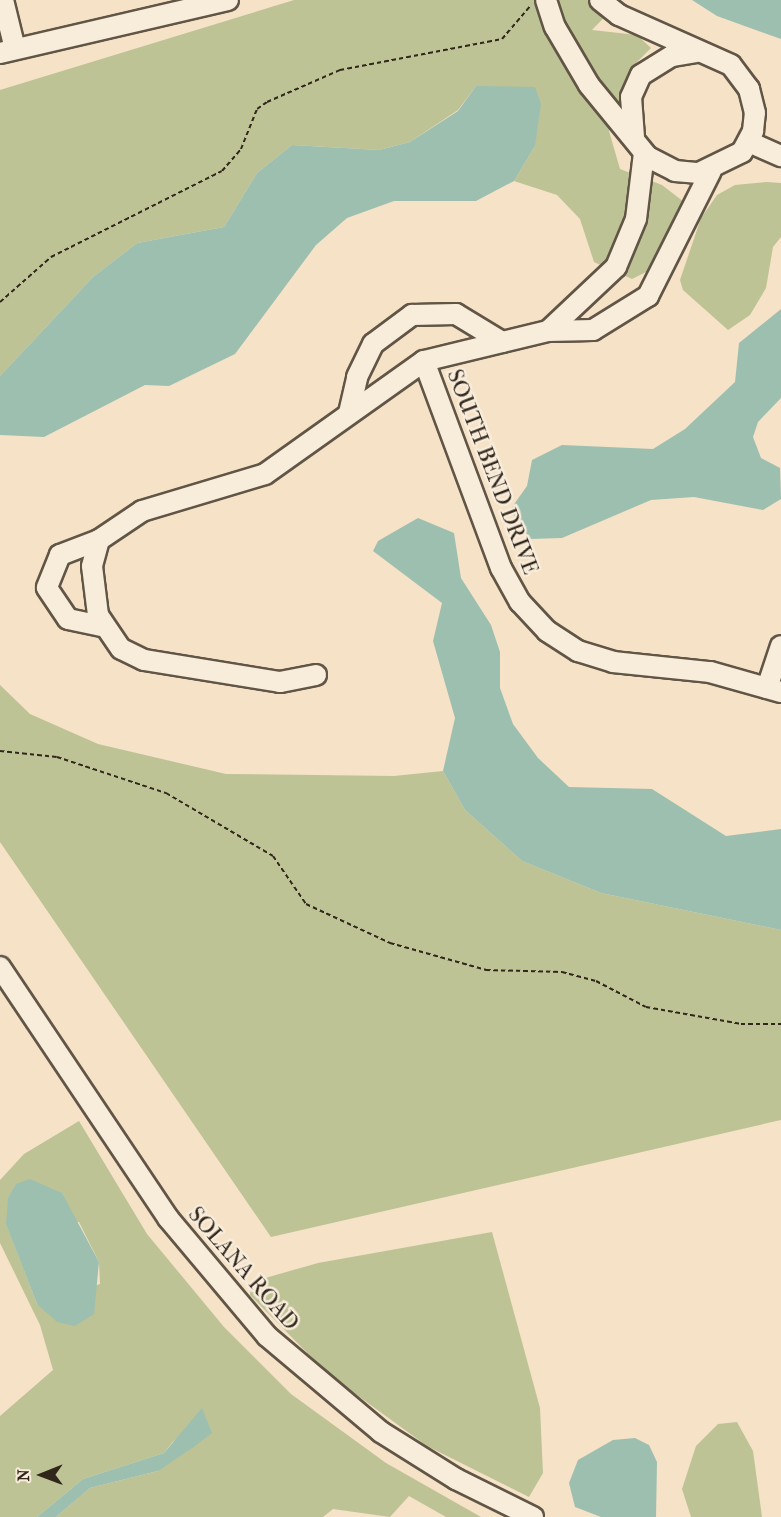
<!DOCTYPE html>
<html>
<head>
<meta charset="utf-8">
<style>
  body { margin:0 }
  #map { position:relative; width:781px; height:1517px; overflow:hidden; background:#f5e2c7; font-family:"IM FELL French Canon",serif }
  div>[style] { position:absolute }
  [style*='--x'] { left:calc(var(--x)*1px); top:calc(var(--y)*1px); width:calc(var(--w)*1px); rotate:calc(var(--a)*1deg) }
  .green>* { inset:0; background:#bdc394 }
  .water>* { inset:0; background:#9dbfb0 }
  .path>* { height:2px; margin-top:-1px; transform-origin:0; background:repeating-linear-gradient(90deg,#30261b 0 4.5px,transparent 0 7.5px) }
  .roads { filter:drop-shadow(2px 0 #615546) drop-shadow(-2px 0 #615546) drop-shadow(0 2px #615546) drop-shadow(0 -2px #615546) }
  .minor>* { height:20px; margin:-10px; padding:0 10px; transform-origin:10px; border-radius:10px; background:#f8ecdb }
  span { translate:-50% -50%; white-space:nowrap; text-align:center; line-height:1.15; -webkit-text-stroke:5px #f8ecdb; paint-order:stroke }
  .street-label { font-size:22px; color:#30261b }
  .north { position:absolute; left:12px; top:1445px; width:60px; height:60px; -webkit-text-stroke:4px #f8ecdb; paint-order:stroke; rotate:269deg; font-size:16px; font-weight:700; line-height:24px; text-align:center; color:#30261b }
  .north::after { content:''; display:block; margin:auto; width:21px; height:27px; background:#30261b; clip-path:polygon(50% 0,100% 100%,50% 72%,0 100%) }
</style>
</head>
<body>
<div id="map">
  <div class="green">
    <div style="clip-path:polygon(294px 0,621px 0,592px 30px,637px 35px,651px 48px,633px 66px,609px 131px,620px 169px,662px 185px,684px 202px,656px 267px,632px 279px,594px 262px,580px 219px,557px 195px,514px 181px,535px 146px,476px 86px,458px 110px,410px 142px,379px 150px,292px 145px,257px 173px,224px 227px,137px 243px,93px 277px,0 376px,0 90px)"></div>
    <div style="clip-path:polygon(766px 182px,781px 183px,781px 237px,773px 247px,766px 288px,750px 315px,728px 330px,683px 290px,680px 280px,701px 218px,717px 195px,735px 185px)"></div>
    <div style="clip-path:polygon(0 685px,30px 714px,98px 744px,226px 774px,394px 776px,443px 771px,465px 810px,522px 861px,601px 893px,781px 930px,781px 1120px,271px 1237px,0 842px)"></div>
    <div style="clip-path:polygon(evenodd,79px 1121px,147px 1234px,224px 1327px,291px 1394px,386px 1463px,481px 1517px,446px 1517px,409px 1496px,390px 1517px,333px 1509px,323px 1517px,56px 1517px,90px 1488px,158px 1471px,175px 1439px,164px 1453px,83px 1479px,37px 1517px,0 1517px,0 1416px,53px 1370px,40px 1325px,0 1243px,0 1180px,24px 1154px,79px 1121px,79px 1222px,99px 1262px,100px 1284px,37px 1304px,6px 1223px,79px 1222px)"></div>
    <div style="clip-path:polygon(492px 1232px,540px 1408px,543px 1473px,529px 1497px,427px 1446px,328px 1374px,250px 1295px,251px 1282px,318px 1263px)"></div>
    <div style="clip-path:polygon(737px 1422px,753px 1451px,762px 1517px,691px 1517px,682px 1489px,696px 1446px,718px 1424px)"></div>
  </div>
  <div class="water">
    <div style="clip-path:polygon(692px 0,781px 0,781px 39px,717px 16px)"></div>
    <div style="clip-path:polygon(476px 86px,535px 87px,541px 104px,535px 146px,514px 181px,476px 201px,394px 201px,347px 218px,316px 245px,235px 354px,169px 386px,145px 385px,44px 437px,0 435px,0 376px,93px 277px,137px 243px,224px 227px,257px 173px,292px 145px,379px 150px,410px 142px,458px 111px)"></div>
    <div style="clip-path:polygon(781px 309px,781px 398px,758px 422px,753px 437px,761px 458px,780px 468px,781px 499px,763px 510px,694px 497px,651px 500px,562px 538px,530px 539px,510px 510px,527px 486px,532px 460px,562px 445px,653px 449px,685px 429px,735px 382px,739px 343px)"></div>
    <div style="clip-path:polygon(418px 518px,454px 533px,461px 578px,491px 625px,500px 652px,500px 688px,513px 724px,538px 758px,569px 787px,652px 789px,726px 836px,781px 829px,781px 930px,601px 893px,522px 861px,465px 810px,443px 771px,455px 718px,433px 641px,442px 603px,373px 551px,378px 541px)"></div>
    <div style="clip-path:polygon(30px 1179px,62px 1193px,99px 1262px,94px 1314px,75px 1326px,57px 1322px,37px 1304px,6px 1224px,8px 1198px,16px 1184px)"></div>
    <div style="clip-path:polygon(202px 1408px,212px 1433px,195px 1446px,158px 1471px,90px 1488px,56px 1517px,37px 1517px,83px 1479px,164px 1453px)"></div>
    <div style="clip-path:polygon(635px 1438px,649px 1445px,657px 1462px,656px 1517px,601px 1517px,575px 1507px,569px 1483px,578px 1460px,613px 1440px)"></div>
  </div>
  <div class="path">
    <div style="--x:0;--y:302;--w:68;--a:-41.4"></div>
    <div style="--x:51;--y:257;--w:191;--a:-26.7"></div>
    <div style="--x:222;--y:171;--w:29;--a:-49"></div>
    <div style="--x:241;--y:149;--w:43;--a:-68.2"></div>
    <div style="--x:257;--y:109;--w:12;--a:-35"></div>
    <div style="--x:267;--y:102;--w:80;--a:-23.7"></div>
    <div style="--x:340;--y:70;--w:165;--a:-10.8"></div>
    <div style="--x:502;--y:39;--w:45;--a:-49.5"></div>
    <div style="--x:0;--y:751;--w:57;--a:6"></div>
    <div style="--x:57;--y:757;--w:115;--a:18.3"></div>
    <div style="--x:166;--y:793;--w:124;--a:30.5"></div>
    <div style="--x:273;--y:856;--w:58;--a:55.5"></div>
    <div style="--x:306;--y:904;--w:93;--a:24.9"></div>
    <div style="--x:390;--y:943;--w:100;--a:15.7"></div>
    <div style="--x:486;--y:970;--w:76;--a:1.5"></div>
    <div style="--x:562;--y:972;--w:35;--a:15"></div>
    <div style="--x:596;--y:981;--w:56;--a:27.5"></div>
    <div style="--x:646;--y:1007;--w:97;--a:10.1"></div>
    <div style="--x:741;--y:1024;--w:40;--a:0"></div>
  </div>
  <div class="roads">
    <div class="minor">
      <div style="--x:3;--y:0;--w:50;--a:76.2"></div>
      <div style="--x:546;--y:0;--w:28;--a:72"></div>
      <div style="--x:555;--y:27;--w:67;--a:59.6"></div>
      <div style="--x:589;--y:85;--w:93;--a:50.7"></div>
      <div style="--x:648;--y:157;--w:30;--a:27"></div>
      <div style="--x:675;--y:171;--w:24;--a:5"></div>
      <div style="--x:699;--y:173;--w:48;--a:-26"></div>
      <div style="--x:742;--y:152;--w:24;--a:-62"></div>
      <div style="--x:753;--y:131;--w:18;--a:-84"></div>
      <div style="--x:755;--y:113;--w:25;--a:-104"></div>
      <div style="--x:749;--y:89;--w:30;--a:-127"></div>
      <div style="--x:731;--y:65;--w:123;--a:-155.9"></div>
      <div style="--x:619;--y:15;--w:24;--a:-142"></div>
      <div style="--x:0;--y:53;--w:234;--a:-13.1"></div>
      <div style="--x:634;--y:137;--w:40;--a:-94.3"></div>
      <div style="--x:631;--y:97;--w:24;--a:-66"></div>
      <div style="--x:641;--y:75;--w:36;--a:-32"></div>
      <div style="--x:672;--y:56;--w:24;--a:-9"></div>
      <div style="--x:749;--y:142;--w:35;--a:24"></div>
      <div style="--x:644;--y:153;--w:66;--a:96.9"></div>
      <div style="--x:636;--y:219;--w:52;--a:112.6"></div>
      <div style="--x:616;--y:267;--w:93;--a:136.7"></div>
      <div style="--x:548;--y:331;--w:45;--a:-1.3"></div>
      <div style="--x:593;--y:330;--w:65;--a:-31.7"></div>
      <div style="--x:648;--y:296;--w:140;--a:-63.3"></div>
      <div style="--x:424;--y:361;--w:221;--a:69.6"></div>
      <div style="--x:501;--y:568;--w:39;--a:61"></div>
      <div style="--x:520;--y:602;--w:40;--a:47"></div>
      <div style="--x:547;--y:631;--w:37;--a:33"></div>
      <div style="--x:578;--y:651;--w:37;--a:17"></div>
      <div style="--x:613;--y:662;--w:98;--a:5.9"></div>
      <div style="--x:710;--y:672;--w:74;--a:15.7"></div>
      <div style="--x:349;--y:413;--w:37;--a:-77"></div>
      <div style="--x:357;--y:377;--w:37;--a:-64"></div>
      <div style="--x:373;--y:344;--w:49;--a:-36.6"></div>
      <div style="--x:412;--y:315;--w:44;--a:-1.3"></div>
      <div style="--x:456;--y:314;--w:54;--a:31.3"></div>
      <div style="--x:99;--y:540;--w:42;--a:159"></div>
      <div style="--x:60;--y:555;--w:35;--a:112"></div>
      <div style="--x:47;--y:588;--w:37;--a:56"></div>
      <div style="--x:68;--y:619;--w:34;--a:12"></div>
      <div style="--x:316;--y:675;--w:37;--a:169"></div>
      <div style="--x:280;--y:682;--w:138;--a:-170.8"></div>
      <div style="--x:144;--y:660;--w:25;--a:-154"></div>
      <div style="--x:121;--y:649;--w:41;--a:-124.1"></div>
      <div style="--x:98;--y:615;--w:49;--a:-97"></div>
      <div style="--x:92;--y:566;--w:27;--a:-75"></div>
      <div style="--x:99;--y:540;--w:52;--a:-34"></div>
      <div style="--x:142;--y:511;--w:128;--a:-16.7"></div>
      <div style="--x:265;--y:474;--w:195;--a:-35.4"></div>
      <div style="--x:424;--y:361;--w:128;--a:-13.6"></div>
      <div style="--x:767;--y:688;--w:44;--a:-71.6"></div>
      <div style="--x:0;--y:967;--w:302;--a:56.2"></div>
      <div style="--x:168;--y:1218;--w:154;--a:50"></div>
      <div style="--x:267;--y:1336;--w:149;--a:40.1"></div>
      <div style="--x:381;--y:1432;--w:89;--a:32.1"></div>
      <div style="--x:456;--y:1479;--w:86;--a:26.3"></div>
    </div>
  </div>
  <div class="street-label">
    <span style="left:492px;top:472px;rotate:69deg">SOUTH BEND DRIVE</span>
    <span style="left:243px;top:1269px;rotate:49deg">SOLANA ROAD</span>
  </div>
  <div class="north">N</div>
</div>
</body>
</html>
